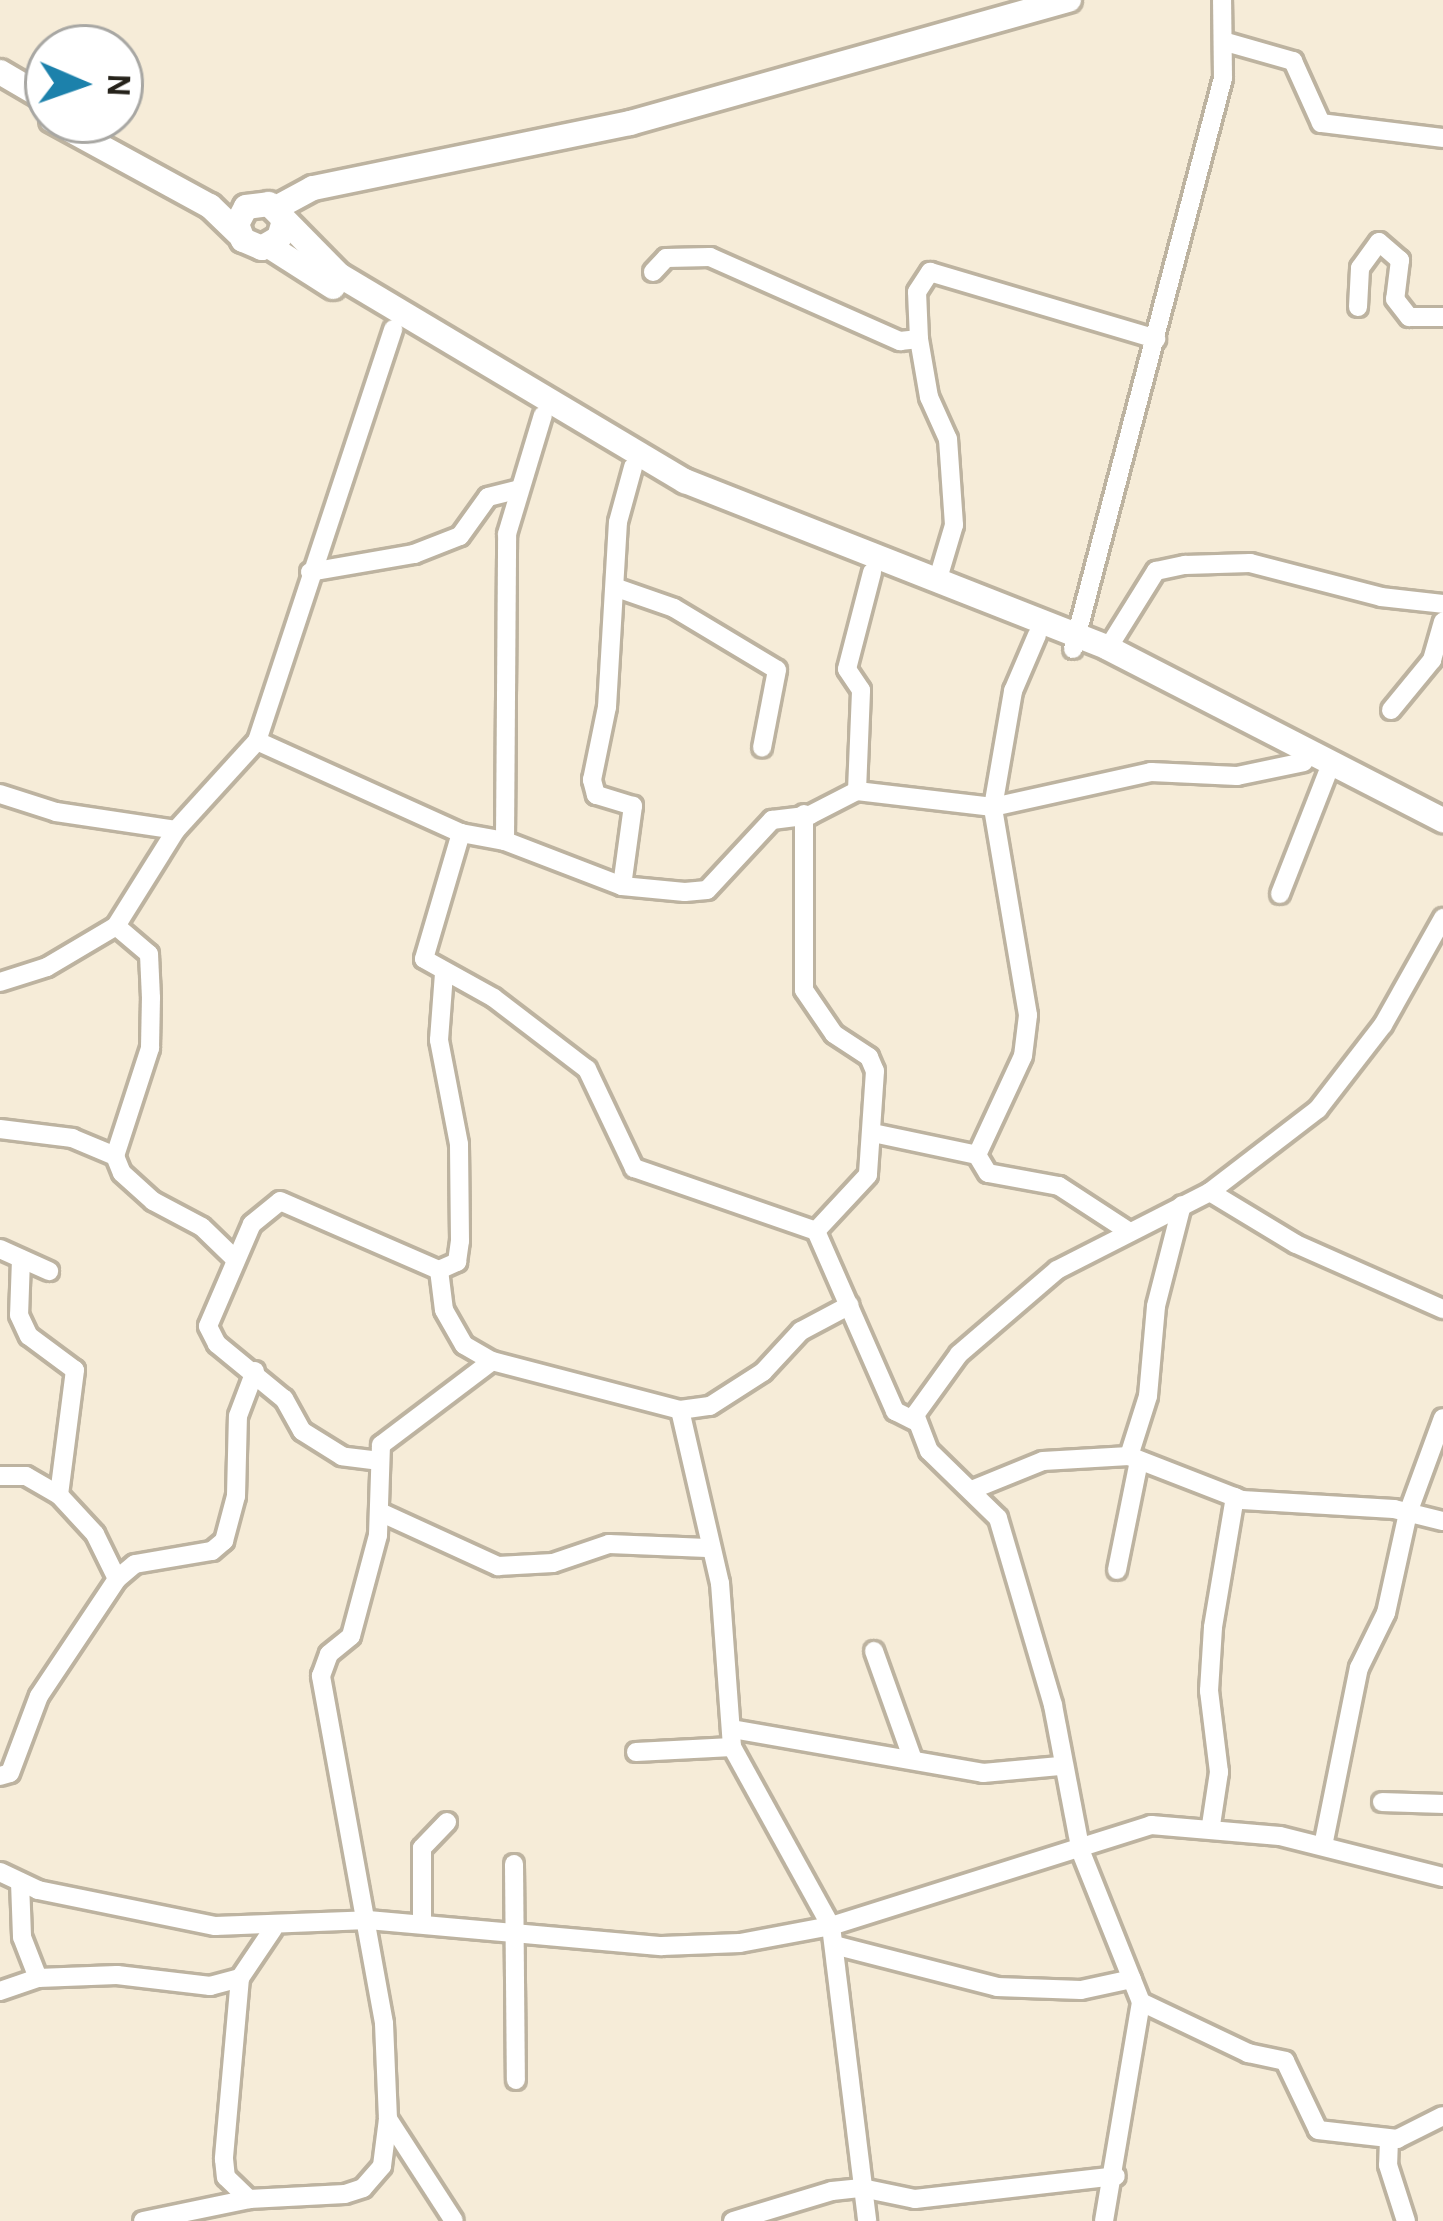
<!DOCTYPE html>
<html>
<head>
<meta charset="utf-8">
<style>
  body { margin:0 }
  #map { position:relative; width:1443px; height:2221px; overflow:hidden; background:#f6ecd8; font-family:"Alegreya Sans",sans-serif }
  div>[style] { position:absolute }
  [style*='--x'] { left:calc(var(--x)*1px); top:calc(var(--y)*1px); width:calc(var(--w)*1px); rotate:calc(var(--a)*1deg) }
  .roads { filter:drop-shadow(3px 0 #bdb3a0) drop-shadow(-3px 0 #bdb3a0) drop-shadow(0 3px #bdb3a0) drop-shadow(0 -3px #bdb3a0) }
  .minor>* { height:18px; margin:-9px; padding:0 9px; transform-origin:9px; border-radius:9px; background:#fff }
  .major>* { height:24px; margin:-12px; padding:0 12px; transform-origin:12px; border-radius:12px; background:#fff }
  span { translate:-50% -50%; white-space:nowrap; text-align:center; line-height:1.15; -webkit-text-stroke:12px #fff; paint-order:stroke }
  .north { position:absolute; left:24px; top:24px; width:120px; height:120px; box-sizing:border-box; background:#fff; border:3px solid #a8a7a3; border-radius:50%; rotate:92deg; font-size:33px; font-weight:700; line-height:48px; text-align:center; color:#25221a }
  .north::after { content:''; display:block; margin:auto; width:42px; height:54px; background:#1c81ab; clip-path:polygon(50% 0,100% 100%,50% 72%,0 100%) }
</style>
</head>
<body>
<div id="map">
  <div class="roads">
    <div class="minor">
      <div style="--x:1226;--y:42;--w:70;--a:15.8"></div>
      <div style="--x:1293;--y:61;--w:68;--a:65.7"></div>
      <div style="--x:1321;--y:123;--w:123;--a:7"></div>
      <div style="--x:653;--y:272;--w:19;--a:-47"></div>
      <div style="--x:666;--y:258;--w:44;--a:-1.3"></div>
      <div style="--x:710;--y:257;--w:208;--a:23.9"></div>
      <div style="--x:900;--y:341;--w:19;--a:-6"></div>
      <div style="--x:919;--y:339;--w:47;--a:-92.4"></div>
      <div style="--x:917;--y:292;--w:24;--a:-57"></div>
      <div style="--x:930;--y:272;--w:236;--a:16.5"></div>
      <div style="--x:1358;--y:307;--w:39;--a:-87"></div>
      <div style="--x:1360;--y:268;--w:32;--a:-54"></div>
      <div style="--x:1379;--y:242;--w:28;--a:41"></div>
      <div style="--x:1400;--y:260;--w:39;--a:97"></div>
      <div style="--x:1395;--y:299;--w:23;--a:52"></div>
      <div style="--x:1409;--y:317;--w:34;--a:0"></div>
      <div style="--x:919;--y:339;--w:59;--a:80.2"></div>
      <div style="--x:929;--y:397;--w:46;--a:65.7"></div>
      <div style="--x:948;--y:439;--w:86;--a:86"></div>
      <div style="--x:954;--y:525;--w:59;--a:106.6"></div>
      <div style="--x:310;--y:572;--w:106;--a:-9.8"></div>
      <div style="--x:414;--y:554;--w:49;--a:-21.4"></div>
      <div style="--x:460;--y:536;--w:48;--a:-54.3"></div>
      <div style="--x:488;--y:497;--w:29;--a:-14"></div>
      <div style="--x:617;--y:588;--w:60;--a:19.3"></div>
      <div style="--x:674;--y:608;--w:120;--a:31"></div>
      <div style="--x:777;--y:670;--w:79;--a:100.9"></div>
      <div style="--x:1108;--y:648;--w:91;--a:-58.1"></div>
      <div style="--x:1156;--y:571;--w:30;--a:-12"></div>
      <div style="--x:1185;--y:565;--w:65;--a:-1.8"></div>
      <div style="--x:1250;--y:563;--w:135;--a:14.5"></div>
      <div style="--x:1381;--y:597;--w:62;--a:6.4"></div>
      <div style="--x:1073;--y:649;--w:590;--a:-75.28"></div>
      <div style="--x:1223;--y:78;--w:78;--a:-90.7"></div>
      <div style="--x:1391;--y:710;--w:65;--a:-50.6"></div>
      <div style="--x:1432;--y:660;--w:40;--a:-74"></div>
      <div style="--x:257;--y:741;--w:224;--a:24.3"></div>
      <div style="--x:461;--y:833;--w:45;--a:10.3"></div>
      <div style="--x:505;--y:841;--w:125;--a:21"></div>
      <div style="--x:622;--y:886;--w:63;--a:5.4"></div>
      <div style="--x:685;--y:892;--w:22;--a:-5"></div>
      <div style="--x:707;--y:890;--w:96;--a:-47.1"></div>
      <div style="--x:772;--y:820;--w:38;--a:-7"></div>
      <div style="--x:810;--y:815;--w:53;--a:-27.1"></div>
      <div style="--x:857;--y:791;--w:137;--a:6.7"></div>
      <div style="--x:993;--y:807;--w:162;--a:-12.5"></div>
      <div style="--x:1151;--y:772;--w:86;--a:2.7"></div>
      <div style="--x:1237;--y:776;--w:68;--a:-11.8"></div>
      <div style="--x:857;--y:791;--w:101;--a:-87.7"></div>
      <div style="--x:861;--y:690;--w:25;--a:-124"></div>
      <div style="--x:847;--y:669;--w:100;--a:-75.5"></div>
      <div style="--x:0;--y:794;--w:59;--a:17.8"></div>
      <div style="--x:56;--y:812;--w:121;--a:8.5"></div>
      <div style="--x:804;--y:814;--w:176;--a:90"></div>
      <div style="--x:804;--y:990;--w:53;--a:55.7"></div>
      <div style="--x:834;--y:1034;--w:42;--a:33.3"></div>
      <div style="--x:869;--y:1057;--w:15;--a:67"></div>
      <div style="--x:875;--y:1071;--w:104;--a:93.9"></div>
      <div style="--x:868;--y:1175;--w:76;--a:132.9"></div>
      <div style="--x:816;--y:1231;--w:197;--a:66.3"></div>
      <div style="--x:895;--y:1411;--w:22;--a:27"></div>
      <div style="--x:461;--y:833;--w:131;--a:106.4"></div>
      <div style="--x:424;--y:959;--w:80;--a:29.1"></div>
      <div style="--x:494;--y:998;--w:117;--a:37.4"></div>
      <div style="--x:587;--y:1069;--w:110;--a:64.6"></div>
      <div style="--x:634;--y:1168;--w:193;--a:19.1"></div>
      <div style="--x:505;--y:841;--w:307;--a:-89.6"></div>
      <div style="--x:507;--y:534;--w:124;--a:-73.2"></div>
      <div style="--x:622;--y:886;--w:81;--a:-82.2"></div>
      <div style="--x:633;--y:806;--w:39;--a:-163"></div>
      <div style="--x:596;--y:795;--w:16;--a:-105"></div>
      <div style="--x:592;--y:780;--w:75;--a:-78.4"></div>
      <div style="--x:607;--y:707;--w:185;--a:-86.6"></div>
      <div style="--x:618;--y:522;--w:57;--a:-74.7"></div>
      <div style="--x:1280;--y:894;--w:129;--a:-68.6"></div>
      <div style="--x:0;--y:982;--w:49;--a:-17.7"></div>
      <div style="--x:47;--y:967;--w:80;--a:-30.7"></div>
      <div style="--x:116;--y:926;--w:113;--a:-58"></div>
      <div style="--x:176;--y:830;--w:120;--a:-47.7"></div>
      <div style="--x:257;--y:741;--w:434;--a:-71.7"></div>
      <div style="--x:0;--y:1129;--w:73;--a:7.1"></div>
      <div style="--x:72;--y:1138;--w:47;--a:22.7"></div>
      <div style="--x:115;--y:1156;--w:18;--a:68"></div>
      <div style="--x:122;--y:1173;--w:42;--a:42.1"></div>
      <div style="--x:153;--y:1201;--w:55;--a:28"></div>
      <div style="--x:202;--y:1227;--w:46;--a:44.1"></div>
      <div style="--x:873;--y:1133;--w:106;--a:11.9"></div>
      <div style="--x:977;--y:1155;--w:21;--a:59"></div>
      <div style="--x:988;--y:1173;--w:72;--a:10.4"></div>
      <div style="--x:1059;--y:1186;--w:82;--a:33.1"></div>
      <div style="--x:977;--y:1155;--w:109;--a:-65.1"></div>
      <div style="--x:1023;--y:1056;--w:41;--a:-83"></div>
      <div style="--x:1028;--y:1015;--w:211;--a:-99.6"></div>
      <div style="--x:993;--y:807;--w:118;--a:-80.2"></div>
      <div style="--x:1013;--y:691;--w:61;--a:-66.8"></div>
      <div style="--x:115;--y:1156;--w:114;--a:-72"></div>
      <div style="--x:150;--y:1048;--w:50;--a:-88.9"></div>
      <div style="--x:151;--y:998;--w:44;--a:-92.6"></div>
      <div style="--x:149;--y:954;--w:43;--a:-139.7"></div>
      <div style="--x:1210;--y:1192;--w:100;--a:31.2"></div>
      <div style="--x:1296;--y:1244;--w:161;--a:23.9"></div>
      <div style="--x:0;--y:1249;--w:54;--a:24.2"></div>
      <div style="--x:21;--y:1259;--w:56;--a:92"></div>
      <div style="--x:19;--y:1315;--w:23;--a:65"></div>
      <div style="--x:29;--y:1336;--w:57;--a:36.5"></div>
      <div style="--x:75;--y:1370;--w:126;--a:97.3"></div>
      <div style="--x:439;--y:1270;--w:40;--a:82.9"></div>
      <div style="--x:444;--y:1310;--w:40;--a:60.3"></div>
      <div style="--x:464;--y:1345;--w:32;--a:30"></div>
      <div style="--x:492;--y:1361;--w:194;--a:14.6"></div>
      <div style="--x:680;--y:1410;--w:30;--a:-8"></div>
      <div style="--x:710;--y:1406;--w:63;--a:-32.7"></div>
      <div style="--x:763;--y:1372;--w:56;--a:-47.2"></div>
      <div style="--x:801;--y:1331;--w:55;--a:-28"></div>
      <div style="--x:439;--y:1270;--w:20;--a:-24"></div>
      <div style="--x:457;--y:1262;--w:21;--a:-82"></div>
      <div style="--x:460;--y:1241;--w:97;--a:-90.6"></div>
      <div style="--x:459;--y:1144;--w:106;--a:-100.9"></div>
      <div style="--x:439;--y:1040;--w:67;--a:-85.7"></div>
      <div style="--x:680;--y:1410;--w:178;--a:77"></div>
      <div style="--x:720;--y:1583;--w:164;--a:85.8"></div>
      <div style="--x:732;--y:1747;--w:205;--a:61.1"></div>
      <div style="--x:831;--y:1926;--w:297;--a:83"></div>
      <div style="--x:1129;--y:1456;--w:63;--a:-72.4"></div>
      <div style="--x:1148;--y:1396;--w:90;--a:-84.9"></div>
      <div style="--x:1156;--y:1306;--w:104;--a:-75.6"></div>
      <div style="--x:380;--y:1461;--w:38;--a:-173"></div>
      <div style="--x:342;--y:1456;--w:47;--a:-148"></div>
      <div style="--x:302;--y:1431;--w:37;--a:-119"></div>
      <div style="--x:284;--y:1399;--w:87;--a:-140.6"></div>
      <div style="--x:217;--y:1344;--w:20;--a:-117"></div>
      <div style="--x:208;--y:1326;--w:111;--a:-66.7"></div>
      <div style="--x:252;--y:1224;--w:36;--a:-39"></div>
      <div style="--x:280;--y:1201;--w:173;--a:23.5"></div>
      <div style="--x:0;--y:1476;--w:26;--a:0"></div>
      <div style="--x:26;--y:1476;--w:38;--a:30"></div>
      <div style="--x:59;--y:1495;--w:53;--a:47.3"></div>
      <div style="--x:95;--y:1534;--w:50;--a:63.9"></div>
      <div style="--x:974;--y:1489;--w:74;--a:-22.1"></div>
      <div style="--x:1043;--y:1461;--w:86;--a:-3.3"></div>
      <div style="--x:1129;--y:1456;--w:121;--a:21.3"></div>
      <div style="--x:1242;--y:1500;--w:152;--a:3.4"></div>
      <div style="--x:1394;--y:1509;--w:50;--a:13.8"></div>
      <div style="--x:382;--y:1513;--w:128;--a:24.6"></div>
      <div style="--x:498;--y:1566;--w:55;--a:-3.1"></div>
      <div style="--x:553;--y:1563;--w:59;--a:-18.7"></div>
      <div style="--x:609;--y:1544;--w:98;--a:2.3"></div>
      <div style="--x:1117;--y:1570;--w:111;--a:-78.6"></div>
      <div style="--x:874;--y:1651;--w:113;--a:70.3"></div>
      <div style="--x:732;--y:1729;--w:255;--a:9.9"></div>
      <div style="--x:983;--y:1773;--w:77;--a:-5.2"></div>
      <div style="--x:636;--y:1752;--w:96;--a:-3"></div>
      <div style="--x:0;--y:1776;--w:10;--a:-17"></div>
      <div style="--x:10;--y:1773;--w:82;--a:-69.4"></div>
      <div style="--x:39;--y:1696;--w:141;--a:-56.3"></div>
      <div style="--x:117;--y:1579;--w:23;--a:-40"></div>
      <div style="--x:135;--y:1564;--w:78;--a:-9.6"></div>
      <div style="--x:212;--y:1551;--w:16;--a:-40"></div>
      <div style="--x:224;--y:1541;--w:47;--a:-75.1"></div>
      <div style="--x:236;--y:1496;--w:80;--a:-88.6"></div>
      <div style="--x:238;--y:1416;--w:48;--a:-69.3"></div>
      <div style="--x:1382;--y:1802;--w:61;--a:1.9"></div>
      <div style="--x:1211;--y:1825;--w:54;--a:-81.4"></div>
      <div style="--x:1219;--y:1772;--w:82;--a:-97"></div>
      <div style="--x:1209;--y:1691;--w:64;--a:-86.4"></div>
      <div style="--x:1213;--y:1627;--w:132;--a:-80.4"></div>
      <div style="--x:1323;--y:1846;--w:182;--a:-78.6"></div>
      <div style="--x:1359;--y:1668;--w:61;--a:-63.9"></div>
      <div style="--x:1386;--y:1613;--w:102;--a:-77.6"></div>
      <div style="--x:1408;--y:1513;--w:101;--a:-69.8"></div>
      <div style="--x:514;--y:1864;--w:216;--a:89.5"></div>
      <div style="--x:0;--y:1872;--w:42;--a:25.3"></div>
      <div style="--x:38;--y:1890;--w:181;--a:11.5"></div>
      <div style="--x:215;--y:1926;--w:153;--a:-2.2"></div>
      <div style="--x:368;--y:1920;--w:295;--a:5.1"></div>
      <div style="--x:662;--y:1946;--w:78;--a:-2.2"></div>
      <div style="--x:740;--y:1943;--w:93;--a:-10.6"></div>
      <div style="--x:831;--y:1926;--w:336;--a:-17.5"></div>
      <div style="--x:1151;--y:1825;--w:129;--a:4.9"></div>
      <div style="--x:1280;--y:1836;--w:168;--a:14.1"></div>
      <div style="--x:20;--y:1882;--w:55;--a:87.9"></div>
      <div style="--x:22;--y:1937;--w:44;--a:68.7"></div>
      <div style="--x:422;--y:1923;--w:75;--a:-90"></div>
      <div style="--x:422;--y:1848;--w:36;--a:-46"></div>
      <div style="--x:834;--y:1945;--w:168;--a:14.4"></div>
      <div style="--x:997;--y:1987;--w:84;--a:2"></div>
      <div style="--x:1081;--y:1990;--w:52;--a:-12.2"></div>
      <div style="--x:240;--y:1978;--w:182;--a:95.1"></div>
      <div style="--x:224;--y:2159;--w:18;--a:84"></div>
      <div style="--x:226;--y:2177;--w:32;--a:44"></div>
      <div style="--x:0;--y:1991;--w:40;--a:-18.9"></div>
      <div style="--x:38;--y:1978;--w:79;--a:-2.2"></div>
      <div style="--x:117;--y:1975;--w:94;--a:6.7"></div>
      <div style="--x:210;--y:1986;--w:31;--a:-15"></div>
      <div style="--x:240;--y:1978;--w:59;--a:-56"></div>
      <div style="--x:1141;--y:2002;--w:119;--a:25.5"></div>
      <div style="--x:1248;--y:2053;--w:38;--a:12"></div>
      <div style="--x:1285;--y:2061;--w:76;--a:64.4"></div>
      <div style="--x:1318;--y:2130;--w:80;--a:6.5"></div>
      <div style="--x:1397;--y:2139;--w:51;--a:-26.6"></div>
      <div style="--x:388;--y:2119;--w:121;--a:57.1"></div>
      <div style="--x:1389;--y:2139;--w:26;--a:92"></div>
      <div style="--x:1388;--y:2165;--w:59;--a:72.2"></div>
      <div style="--x:143;--y:2221;--w:108;--a:-11.7"></div>
      <div style="--x:249;--y:2199;--w:96;--a:-3"></div>
      <div style="--x:345;--y:2194;--w:19;--a:-18"></div>
      <div style="--x:363;--y:2188;--w:29;--a:-49"></div>
      <div style="--x:382;--y:2166;--w:47;--a:-82.7"></div>
      <div style="--x:388;--y:2119;--w:96;--a:-92.4"></div>
      <div style="--x:384;--y:2023;--w:353;--a:-100.3"></div>
      <div style="--x:321;--y:1676;--w:23;--a:-70"></div>
      <div style="--x:329;--y:1654;--w:28;--a:-39"></div>
      <div style="--x:351;--y:1636;--w:105;--a:-75"></div>
      <div style="--x:378;--y:1535;--w:90;--a:-88.1"></div>
      <div style="--x:381;--y:1445;--w:139;--a:-37.1"></div>
      <div style="--x:733;--y:2221;--w:103;--a:-16.9"></div>
      <div style="--x:832;--y:2191;--w:30;--a:-6"></div>
      <div style="--x:862;--y:2188;--w:54;--a:11.7"></div>
      <div style="--x:915;--y:2199;--w:202;--a:-6.5"></div>
      <div style="--x:1104;--y:2221;--w:222;--a:-80.4"></div>
      <div style="--x:1141;--y:2002;--w:162;--a:-111.8"></div>
      <div style="--x:1081;--y:1852;--w:150;--a:-100.8"></div>
      <div style="--x:1053;--y:1705;--w:195;--a:-106.4"></div>
      <div style="--x:998;--y:1518;--w:96;--a:-135.8"></div>
      <div style="--x:929;--y:1451;--w:39;--a:-111"></div>
      <div style="--x:915;--y:1415;--w:75;--a:-54.2"></div>
      <div style="--x:959;--y:1354;--w:129;--a:-40.6"></div>
      <div style="--x:1057;--y:1270;--w:172;--a:-27"></div>
      <div style="--x:1210;--y:1192;--w:136;--a:-37.5"></div>
      <div style="--x:1318;--y:1109;--w:106;--a:-52.3"></div>
      <div style="--x:1383;--y:1025;--w:123;--a:-60.7"></div>
    </div>
    <div class="major">
      <div style="--x:0;--y:72;--w:56;--a:30.3"></div>
      <div style="--x:52;--y:120;--w:180;--a:28.6"></div>
      <div style="--x:210;--y:206;--w:40;--a:44"></div>
      <div style="--x:276;--y:208;--w:42;--a:-28.4"></div>
      <div style="--x:313;--y:188;--w:324;--a:-11.6"></div>
      <div style="--x:630;--y:123;--w:456;--a:-15.7"></div>
      <div style="--x:283;--y:224;--w:15;--a:106"></div>
      <div style="--x:279;--y:238;--w:20;--a:150"></div>
      <div style="--x:262;--y:248;--w:21;--a:-157"></div>
      <div style="--x:243;--y:240;--w:17;--a:-111"></div>
      <div style="--x:237;--y:224;--w:19;--a:-62"></div>
      <div style="--x:246;--y:207;--w:23;--a:-7"></div>
      <div style="--x:269;--y:204;--w:100;--a:45.4"></div>
      <div style="--x:339;--y:275;--w:403;--a:30.8"></div>
      <div style="--x:685;--y:481;--w:455;--a:21.5"></div>
      <div style="--x:1108;--y:648;--w:377;--a:27.2"></div>
      <div style="--x:269;--y:246;--w:76;--a:32.6"></div>
    </div>
  </div>
  <div class="north">N</div>
</div>
</body>
</html>
